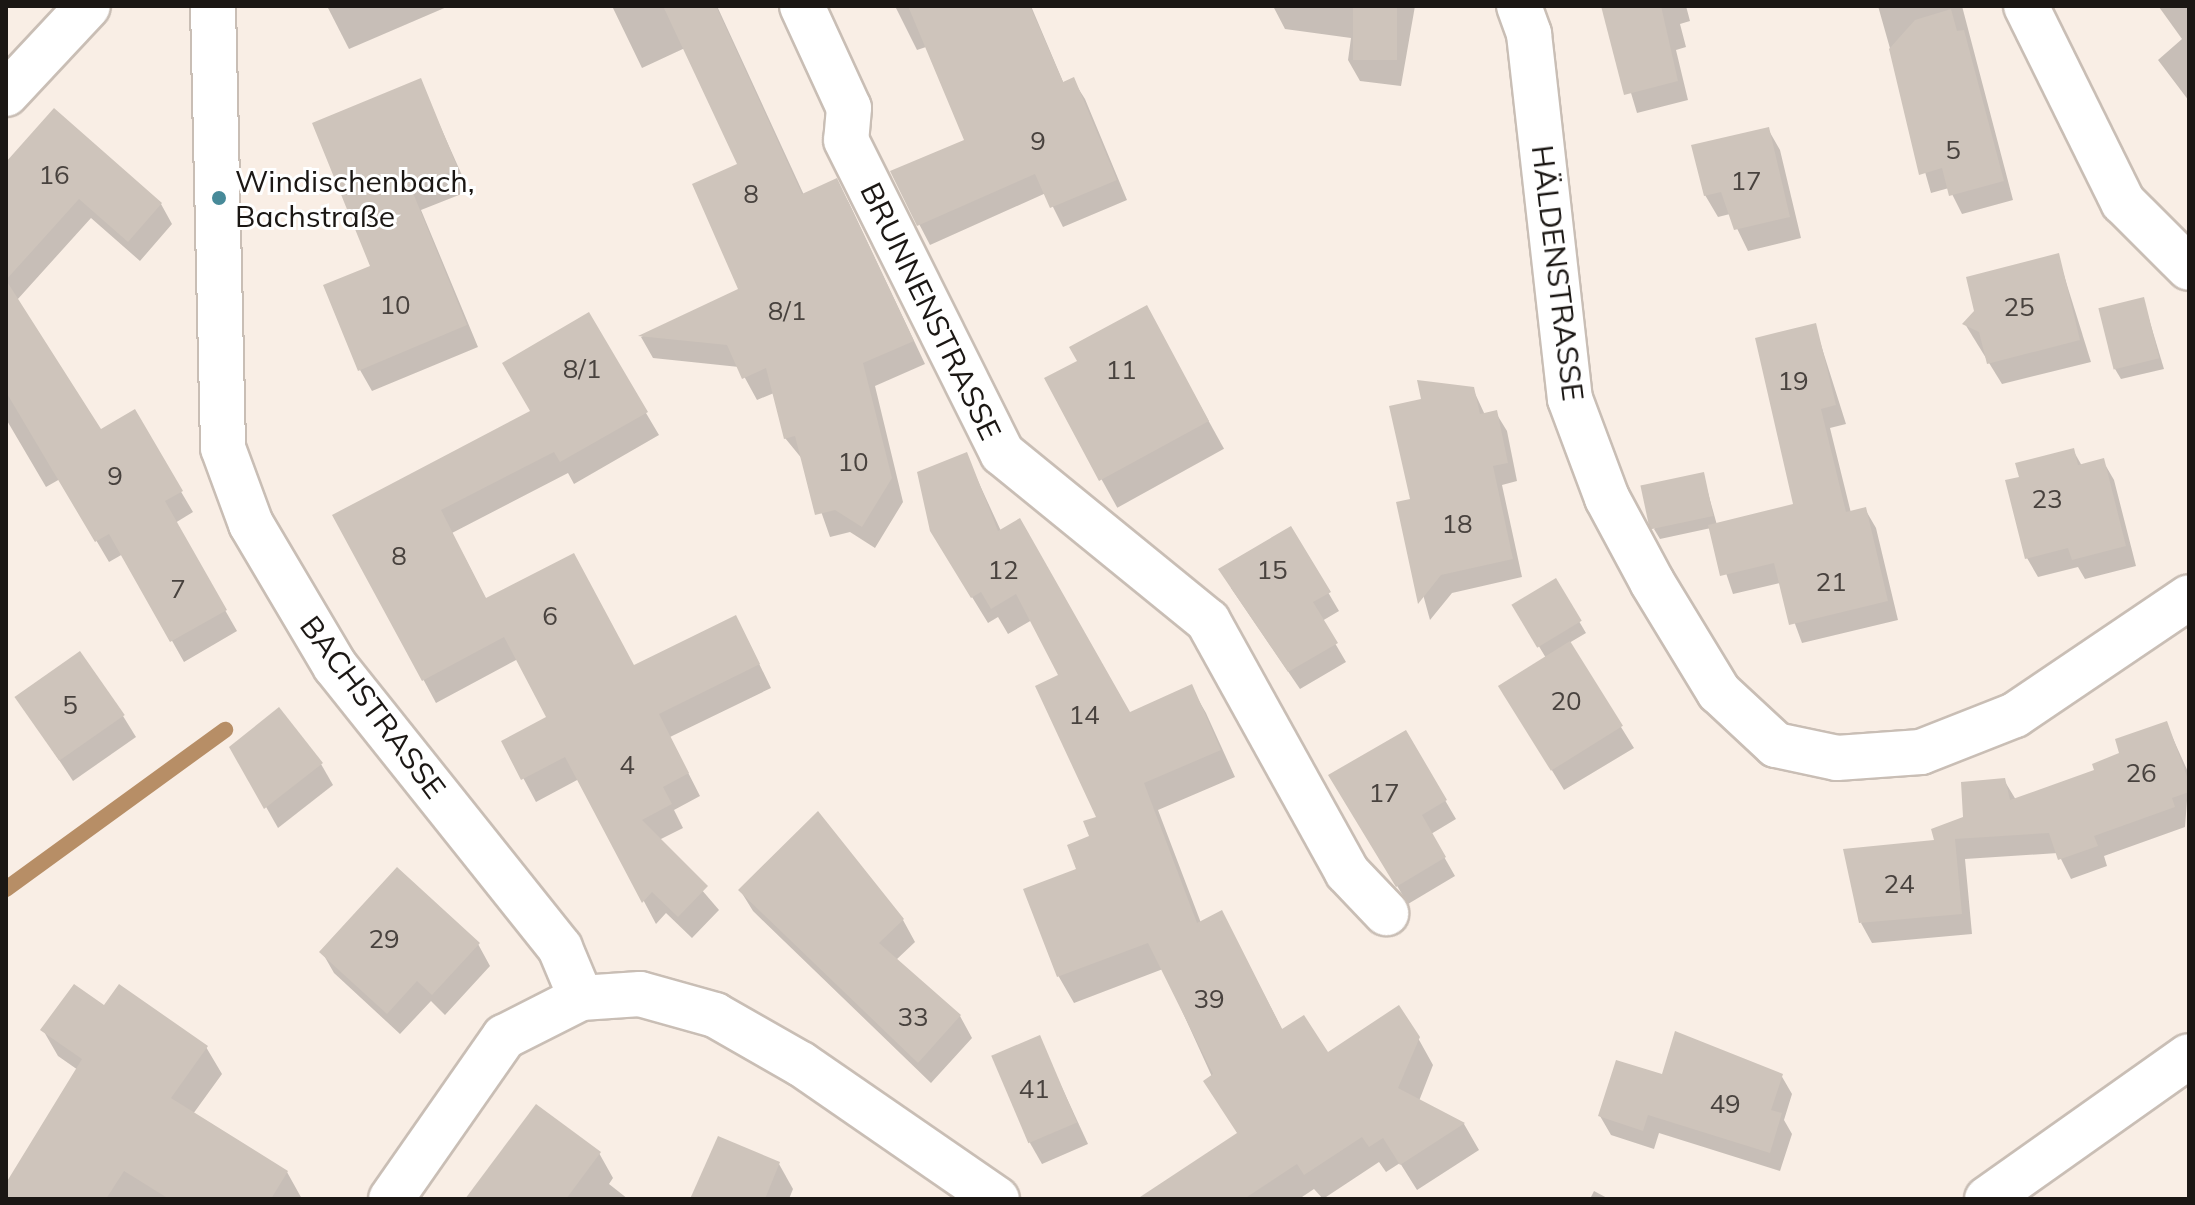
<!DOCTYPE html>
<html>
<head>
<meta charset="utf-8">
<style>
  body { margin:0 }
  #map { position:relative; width:2195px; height:1205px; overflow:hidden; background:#f9eee5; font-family:Mulish,sans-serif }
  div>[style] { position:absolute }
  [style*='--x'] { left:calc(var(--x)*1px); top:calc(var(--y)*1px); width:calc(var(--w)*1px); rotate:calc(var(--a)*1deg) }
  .shadow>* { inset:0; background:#0003; transform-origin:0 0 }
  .stream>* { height:16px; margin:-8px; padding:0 8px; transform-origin:8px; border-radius:8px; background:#b78e66 }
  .building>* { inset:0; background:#cec4bb; transform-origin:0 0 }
  .roads { filter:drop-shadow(2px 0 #c9beb5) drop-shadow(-2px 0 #c9beb5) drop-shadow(0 2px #c9beb5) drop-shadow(0 -2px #c9beb5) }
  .minor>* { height:44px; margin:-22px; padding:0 22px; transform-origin:22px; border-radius:22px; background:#fff }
  .dots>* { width:22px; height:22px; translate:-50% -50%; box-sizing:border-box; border:4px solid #fff; border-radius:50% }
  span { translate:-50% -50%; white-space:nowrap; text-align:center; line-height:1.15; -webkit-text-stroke:6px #fff; paint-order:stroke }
  .number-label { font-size:26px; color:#48423e }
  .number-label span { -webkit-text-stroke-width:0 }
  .poi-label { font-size:30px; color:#1b1714 }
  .left { translate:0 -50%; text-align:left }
  .street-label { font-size:30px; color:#1b1714 }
  .frame { position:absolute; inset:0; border:8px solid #1b1714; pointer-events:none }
</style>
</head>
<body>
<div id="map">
  <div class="shadow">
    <div style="clip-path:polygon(327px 6px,449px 6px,349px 49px)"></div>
    <div style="clip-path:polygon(612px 6px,717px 6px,804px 195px,836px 180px,849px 203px,925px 364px,875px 386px,903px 502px,875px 548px,850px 532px,830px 537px,803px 460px,785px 438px,774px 393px,757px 400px,739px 367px,653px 358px,641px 337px,741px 290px,740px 165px,685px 48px,642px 68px)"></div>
    <div style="clip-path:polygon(895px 6px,1031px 6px,1064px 84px,1073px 80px,1085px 99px,1127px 200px,1063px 227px,1046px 193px,930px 245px,892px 172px,967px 141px,926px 47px,917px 50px)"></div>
    <div style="clip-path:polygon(1273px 6px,1415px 6px,1401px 86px,1360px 81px,1348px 60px,1351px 38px,1285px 29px)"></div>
    <div style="clip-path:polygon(1605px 6px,1686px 6px,1690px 21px,1680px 24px,1686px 47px,1676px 50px,1688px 100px,1637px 113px)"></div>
    <div style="clip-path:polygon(1878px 6px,1962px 6px,2013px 200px,1962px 214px,1949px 188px,1931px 193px)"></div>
    <div style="clip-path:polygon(2189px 6px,2189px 101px,2158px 60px,2182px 39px,2159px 7px)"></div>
    <div style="clip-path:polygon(420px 81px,469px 191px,421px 210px,478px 347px,372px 391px,360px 370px,372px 267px)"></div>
    <div style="clip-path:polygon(1768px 129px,1780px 150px,1801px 238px,1748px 251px,1730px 214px,1718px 217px,1705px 195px)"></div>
    <div style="clip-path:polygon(6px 165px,161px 204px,172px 224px,140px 261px,91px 218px,17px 300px,101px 432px,134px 412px,193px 512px,175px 523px,237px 631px,184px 662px,123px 554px,109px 562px,60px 479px,46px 487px,6px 419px)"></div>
    <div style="clip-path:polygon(2058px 256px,2091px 362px,2002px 384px,1965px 324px)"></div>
    <div style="clip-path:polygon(2143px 299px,2164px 369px,2121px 379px,2115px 369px)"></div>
    <div style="clip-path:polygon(588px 315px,659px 435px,574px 484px,568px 473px,452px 533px,487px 601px,634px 668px,748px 641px,771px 688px,670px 737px,700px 796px,674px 810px,683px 828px,659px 840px,719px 910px,692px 938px,666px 913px,656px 924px,579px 779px,536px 802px,504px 742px,549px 718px,518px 659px,436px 703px,335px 516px,533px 412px)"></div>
    <div style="clip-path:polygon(1815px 326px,1846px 424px,1830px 428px,1851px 513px,1865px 509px,1876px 528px,1898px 620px,1802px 643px,1780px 583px,1733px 594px,1711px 528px,1660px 539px,1654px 529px,1703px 475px,1717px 525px,1795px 505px)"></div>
    <div style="left:1161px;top:335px;width:130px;height:122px;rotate:61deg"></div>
    <div style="clip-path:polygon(1473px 389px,1485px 415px,1496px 413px,1507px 431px,1517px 481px,1502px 485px,1522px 577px,1452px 593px,1430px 620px,1398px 503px,1412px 501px)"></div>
    <div style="clip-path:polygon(2073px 450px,2082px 466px,2103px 461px,2114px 480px,2136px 566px,2085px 579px,2078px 567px,2038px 577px,2027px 558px,2022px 478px)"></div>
    <div style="clip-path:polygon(966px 455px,1001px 531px,1129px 715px,1191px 687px,1206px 713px,1235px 777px,1158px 810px,1201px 923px,1222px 913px,1283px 1031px,1327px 1055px,1418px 1038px,1433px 1065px,1419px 1101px,1464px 1124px,1479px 1150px,1417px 1190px,1400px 1163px,1386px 1172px,1379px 1162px,1323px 1199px,1314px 1189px,1299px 1199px,1140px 1199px,1238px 1134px,1163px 969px,1074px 1003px,1059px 977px,1026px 890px,1078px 870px,1099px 818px,1061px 676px,1032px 620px,1008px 634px,998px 617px,988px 623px,948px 558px)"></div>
    <div style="clip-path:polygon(1291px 529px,1339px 611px,1322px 621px,1346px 662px,1300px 689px,1231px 588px)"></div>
    <div style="clip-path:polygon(1555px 581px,1586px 633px,1569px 643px,1634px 748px,1564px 790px,1513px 707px,1546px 658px,1514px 605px)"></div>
    <div style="clip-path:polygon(17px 697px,123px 716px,136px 737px,73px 781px)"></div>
    <div style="clip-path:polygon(2166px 723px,2189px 774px,2185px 827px,2104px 856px,2107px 866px,2071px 879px,2058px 853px,1965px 859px,1972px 934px,1872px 943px,1861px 923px,2004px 780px,2016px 800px,2096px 771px)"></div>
    <div style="clip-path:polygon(1405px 732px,1456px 819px,1431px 834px,1455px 876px,1408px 904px,1331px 776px)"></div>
    <div style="clip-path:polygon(232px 747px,321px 764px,333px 785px,278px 828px)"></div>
    <div style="clip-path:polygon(740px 890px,903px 920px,915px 942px,896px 960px,960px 1016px,972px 1038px,931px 1083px,753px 911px)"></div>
    <div style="clip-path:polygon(478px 944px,490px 966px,445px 1015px,431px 1001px,400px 1034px,334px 973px,322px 952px)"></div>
    <div style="clip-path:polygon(105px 1008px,206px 1047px,222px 1074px,193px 1114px,287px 1172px,302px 1199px,6px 1199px,6px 1187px,78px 1070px,58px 1056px,43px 1030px)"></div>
    <div style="clip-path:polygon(1677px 1033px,1781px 1075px,1792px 1094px,1784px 1120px,1792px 1134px,1780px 1171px,1659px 1133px,1654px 1149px,1611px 1135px,1600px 1116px,1663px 1076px)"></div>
    <div style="clip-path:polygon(1039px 1038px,1088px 1144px,1042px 1164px,1030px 1143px)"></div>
    <div style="clip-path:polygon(599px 1153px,613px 1178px,609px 1184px,628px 1199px,468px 1199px)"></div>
    <div style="clip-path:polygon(779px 1164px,793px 1189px,789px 1199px,693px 1199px)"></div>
    <div style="clip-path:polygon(1594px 1191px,1609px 1199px,1590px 1199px)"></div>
  </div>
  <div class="stream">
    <div style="--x:6;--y:889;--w:271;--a:-36"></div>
  </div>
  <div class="building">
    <div style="clip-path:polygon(663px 6px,716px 6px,802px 194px,837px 178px,914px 341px,863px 363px,892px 478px,862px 527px,835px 510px,815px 515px,795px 436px,784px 439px,766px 368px,742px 379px,727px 345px,638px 336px,738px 289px,692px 184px,737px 164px)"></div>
    <div style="clip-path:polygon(908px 6px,1030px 6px,1063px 82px,1074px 77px,1117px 180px,1050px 208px,1035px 174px,917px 226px,890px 171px,964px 140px)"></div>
    <div style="left:1353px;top:6px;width:44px;height:54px"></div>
    <div style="clip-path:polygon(1601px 6px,1661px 6px,1678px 81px,1624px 95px)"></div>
    <div style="clip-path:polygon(1951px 9px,1957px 31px,1964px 30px,2004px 181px,1949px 196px,1942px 168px,1919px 175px,1889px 49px,1915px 20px)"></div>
    <div style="clip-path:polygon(421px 78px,458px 169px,411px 188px,467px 325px,358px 371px,323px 285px,370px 266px,312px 123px)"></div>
    <div style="clip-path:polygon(54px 108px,162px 203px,128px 242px,79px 199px,6px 280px,101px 429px,135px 409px,183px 491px,165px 501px,227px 610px,170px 642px,109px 534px,95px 542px,6px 392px,6px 162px)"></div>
    <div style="clip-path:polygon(1769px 127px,1790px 217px,1734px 230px,1721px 192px,1704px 196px,1691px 145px)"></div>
    <div style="clip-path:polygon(2059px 253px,2080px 340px,1987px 364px,1979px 332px,1962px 324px,1974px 311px,1966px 277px)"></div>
    <div style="left:2144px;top:297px;width:63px;height:47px;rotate:76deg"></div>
    <div style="clip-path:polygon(1147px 305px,1209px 421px,1099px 481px,1044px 378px,1077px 361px,1069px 347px)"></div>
    <div style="clip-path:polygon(589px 312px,648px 412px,560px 462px,554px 452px,441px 510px,486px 598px,574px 553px,634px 665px,736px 615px,760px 664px,659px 714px,689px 773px,663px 787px,672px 804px,642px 820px,708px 886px,678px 917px,652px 892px,642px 903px,565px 757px,521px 780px,501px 741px,546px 717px,504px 637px,422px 681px,332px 515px,530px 411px,502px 363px)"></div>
    <div style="clip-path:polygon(1816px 323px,1836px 405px,1821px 409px,1846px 512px,1866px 507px,1888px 601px,1789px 625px,1774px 563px,1720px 576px,1708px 525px,1793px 504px,1755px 338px)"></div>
    <div style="clip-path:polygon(1417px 380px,1474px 387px,1480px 414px,1497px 410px,1508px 463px,1493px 466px,1513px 559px,1441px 575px,1418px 604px,1396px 502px,1410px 499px,1389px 406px,1421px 399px)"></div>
    <div style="clip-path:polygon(2074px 448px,2078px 465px,2104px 458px,2126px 546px,2072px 560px,2068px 548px,2025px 559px,2005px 480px,2019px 477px,2015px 463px)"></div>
    <div style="clip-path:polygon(967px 452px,998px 531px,1020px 518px,1130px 712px,1192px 684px,1221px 750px,1144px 783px,1197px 923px,1222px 910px,1282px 1029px,1304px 1015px,1328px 1052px,1399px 1005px,1420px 1037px,1398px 1088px,1465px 1123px,1400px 1165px,1383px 1138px,1369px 1147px,1362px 1137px,1304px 1175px,1297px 1164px,1244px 1199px,1137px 1199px,1237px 1133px,1203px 1081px,1213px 1074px,1148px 943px,1057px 977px,1023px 889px,1076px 869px,1067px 845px,1089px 836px,1083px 821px,1096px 817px,1035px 686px,1058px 675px,1016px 594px,991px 609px,981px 592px,971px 598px,930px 531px,917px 472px)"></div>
    <div style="left:1704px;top:472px;width:45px;height:65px;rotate:78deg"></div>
    <div style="clip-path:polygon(1291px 526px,1331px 592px,1313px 602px,1338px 643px,1288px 672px,1218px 569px)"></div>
    <div style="left:1556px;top:578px;width:50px;height:52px;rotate:59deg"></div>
    <div style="left:1570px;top:641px;width:100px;height:85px;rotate:58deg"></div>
    <div style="left:80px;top:651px;width:78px;height:80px;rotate:55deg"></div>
    <div style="clip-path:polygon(279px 707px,323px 763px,264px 809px,229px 747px)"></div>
    <div style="clip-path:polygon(2167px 721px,2189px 782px,2189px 792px,2172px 798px,2175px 807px,2094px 836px,2098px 846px,2058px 860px,2049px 833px,1955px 839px,1962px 914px,1859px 923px,1843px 849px,1934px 840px,1931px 829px,1963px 817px,1961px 782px,2005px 778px,2010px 800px,2094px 770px,2092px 764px,2119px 753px,2115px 739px)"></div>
    <div style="clip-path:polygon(1406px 730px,1447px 800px,1422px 815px,1446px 857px,1396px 887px,1328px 775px)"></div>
    <div style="clip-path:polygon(818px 811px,904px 919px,879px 943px,961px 1015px,918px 1063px,738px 890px)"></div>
    <div style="clip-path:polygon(397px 867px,480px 943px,432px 995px,417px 981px,387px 1014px,319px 952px)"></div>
    <div style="clip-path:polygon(74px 984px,104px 1005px,119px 984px,208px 1046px,171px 1098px,288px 1171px,271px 1199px,169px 1199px,124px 1171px,106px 1199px,6px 1199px,6px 1183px,82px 1059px,40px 1030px)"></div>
    <div style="clip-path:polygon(1675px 1031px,1783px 1074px,1771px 1110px,1782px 1113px,1770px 1153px,1648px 1115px,1643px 1131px,1598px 1116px,1616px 1060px,1662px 1074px)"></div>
    <div style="left:1040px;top:1035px;width:95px;height:53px;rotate:67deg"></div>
    <div style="clip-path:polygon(536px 1104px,601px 1152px,566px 1199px,465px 1199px)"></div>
    <div style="clip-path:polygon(718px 1136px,780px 1162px,765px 1199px,690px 1199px)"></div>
  </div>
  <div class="roads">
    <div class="minor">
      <div style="--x:213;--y:6;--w:442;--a:88.7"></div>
      <div style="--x:223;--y:448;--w:81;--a:69.8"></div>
      <div style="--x:251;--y:524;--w:165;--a:59.4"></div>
      <div style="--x:335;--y:666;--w:361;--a:51.4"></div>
      <div style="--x:560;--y:948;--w:54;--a:67.2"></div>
      <div style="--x:802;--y:6;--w:112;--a:65.3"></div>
      <div style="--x:849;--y:108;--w:32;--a:95"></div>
      <div style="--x:846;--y:140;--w:350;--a:63.5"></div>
      <div style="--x:1002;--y:453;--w:266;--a:39.2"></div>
      <div style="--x:1208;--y:621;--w:287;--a:61"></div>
      <div style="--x:1347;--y:872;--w:57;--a:46.4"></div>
      <div style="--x:1519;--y:6;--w:30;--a:70"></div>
      <div style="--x:1529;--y:34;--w:367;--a:83.6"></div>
      <div style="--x:1570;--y:399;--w:106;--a:69.5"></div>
      <div style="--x:1607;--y:498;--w:95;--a:61.8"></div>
      <div style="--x:1652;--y:582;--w:129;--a:58.7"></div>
      <div style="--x:1719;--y:692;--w:78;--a:42.9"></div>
      <div style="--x:1776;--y:745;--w:62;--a:12"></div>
      <div style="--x:1837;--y:758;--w:84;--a:-4.1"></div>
      <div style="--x:1921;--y:752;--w:101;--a:-21.5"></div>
      <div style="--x:2015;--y:715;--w:210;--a:-34.1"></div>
      <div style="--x:2026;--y:6;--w:219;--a:63.7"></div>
      <div style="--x:2123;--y:202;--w:93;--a:45"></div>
      <div style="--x:6;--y:94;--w:120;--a:-47"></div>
      <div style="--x:391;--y:1199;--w:198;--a:-55.1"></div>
      <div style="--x:504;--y:1037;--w:86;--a:-26.9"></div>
      <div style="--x:581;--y:998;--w:59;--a:-3.9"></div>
      <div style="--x:640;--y:994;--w:78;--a:15.6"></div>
      <div style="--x:715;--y:1015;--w:99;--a:29.7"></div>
      <div style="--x:801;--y:1064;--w:238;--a:34.6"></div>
      <div style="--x:1987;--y:1199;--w:247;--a:-35.3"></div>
    </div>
  </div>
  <div class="dots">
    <div style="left:219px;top:198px;background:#478a99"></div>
  </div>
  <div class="number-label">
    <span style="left:1038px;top:141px">9</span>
    <span style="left:1953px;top:150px">5</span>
    <span style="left:54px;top:175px">16</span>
    <span style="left:1746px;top:181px">17</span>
    <span style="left:751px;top:194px">8</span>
    <span style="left:395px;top:305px">10</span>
    <span style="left:2019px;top:307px">25</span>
    <span style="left:787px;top:311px">8/1</span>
    <span style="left:582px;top:369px">8/1</span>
    <span style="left:1121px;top:370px">11</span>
    <span style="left:1793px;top:381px">19</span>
    <span style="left:853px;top:462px">10</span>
    <span style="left:115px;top:476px">9</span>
    <span style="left:2047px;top:499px">23</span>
    <span style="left:1457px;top:524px">18</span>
    <span style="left:399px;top:556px">8</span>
    <span style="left:1003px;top:570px">12</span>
    <span style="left:1272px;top:570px">15</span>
    <span style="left:1831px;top:582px">21</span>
    <span style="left:178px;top:589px">7</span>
    <span style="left:550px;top:616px">6</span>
    <span style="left:1566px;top:701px">20</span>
    <span style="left:70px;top:705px">5</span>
    <span style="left:1084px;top:715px">14</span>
    <span style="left:627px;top:765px">4</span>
    <span style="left:2141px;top:773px">26</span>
    <span style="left:1384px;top:793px">17</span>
    <span style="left:1899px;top:884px">24</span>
    <span style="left:384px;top:939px">29</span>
    <span style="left:1209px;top:999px">39</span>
    <span style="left:913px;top:1017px">33</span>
    <span style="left:1034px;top:1089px">41</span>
    <span style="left:1725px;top:1104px">49</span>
  </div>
  <div class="poi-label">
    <span class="left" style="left:235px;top:198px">Windischenbach,<br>Bachstraße</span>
  </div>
  <div class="street-label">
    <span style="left:1558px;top:273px;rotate:83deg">HÄLDENSTRASSE</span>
    <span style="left:931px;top:311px;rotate:64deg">BRUNNENSTRASSE</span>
    <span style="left:373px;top:707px;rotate:53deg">BACHSTRASSE</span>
  </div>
  <div class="frame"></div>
</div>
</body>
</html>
